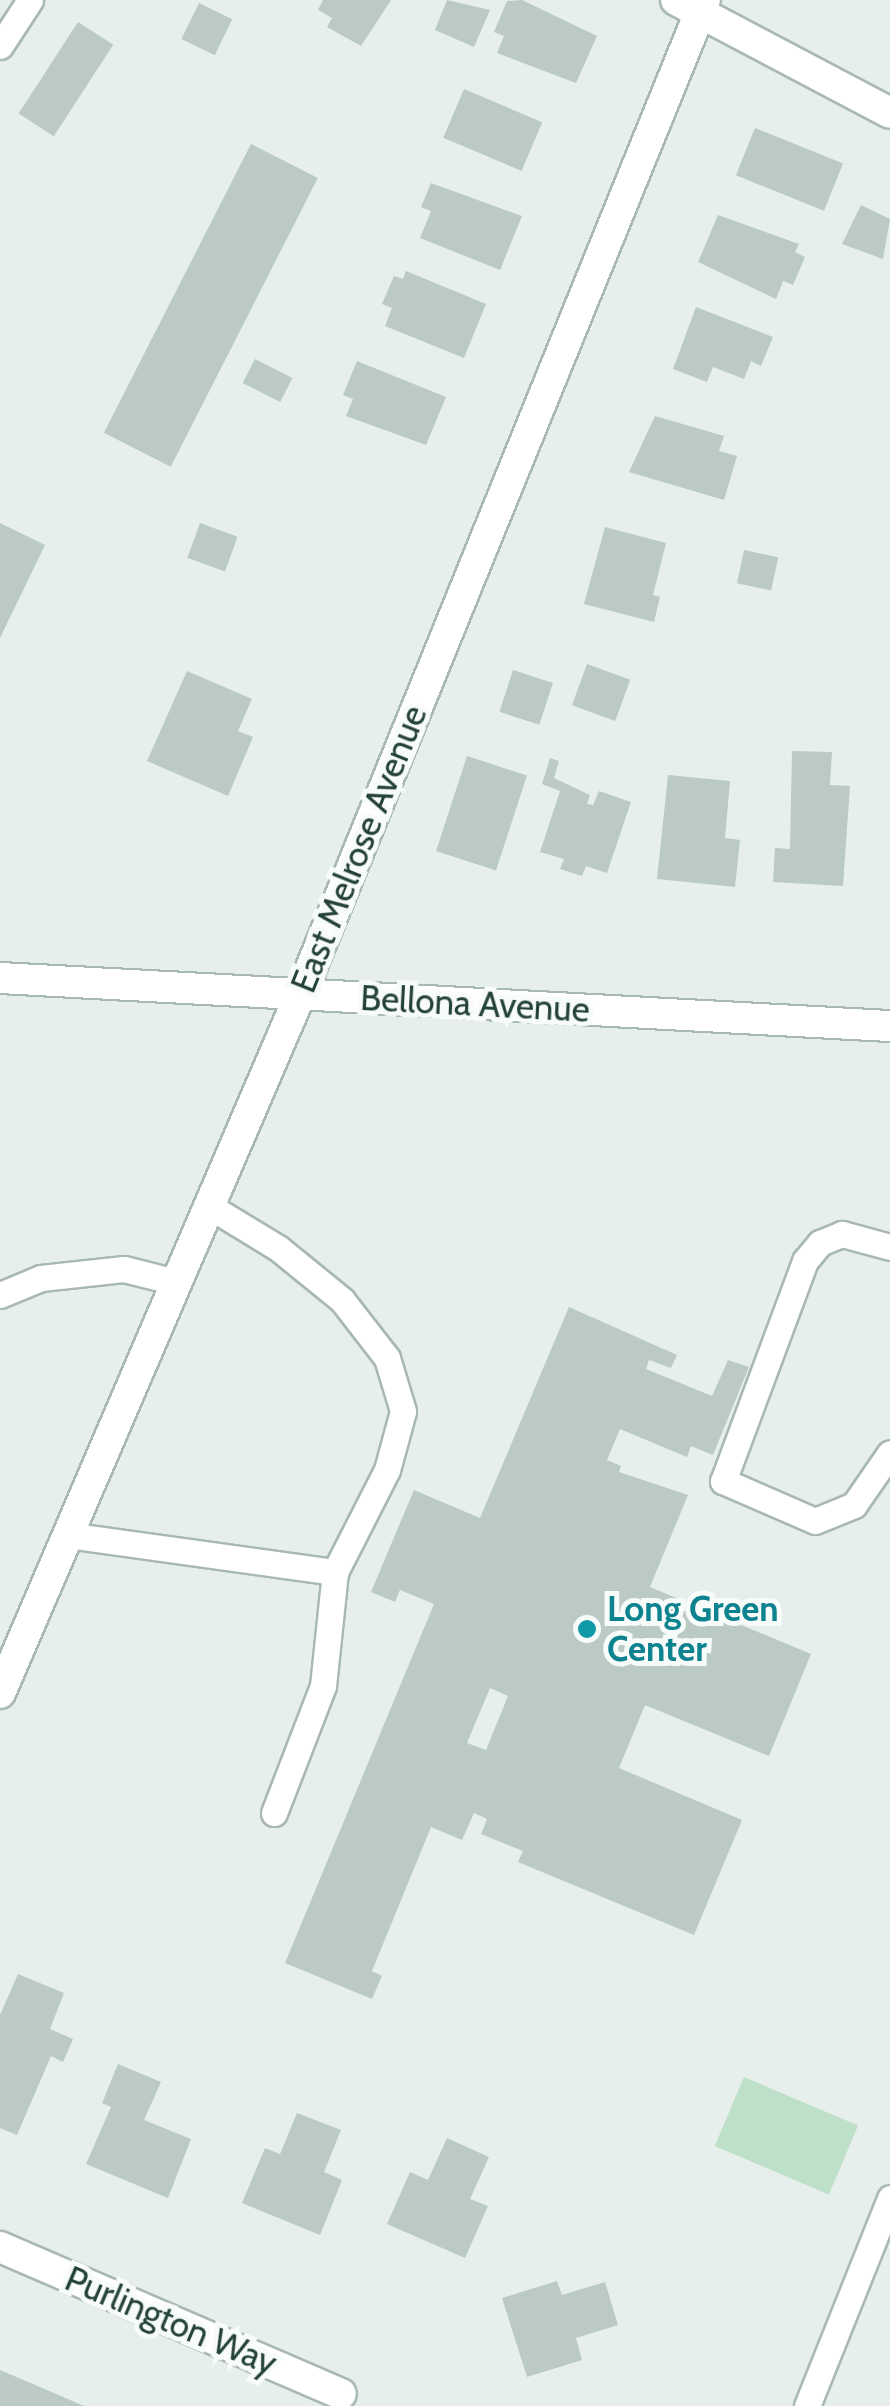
<!DOCTYPE html>
<html>
<head>
<meta charset="utf-8">
<style>
  body { margin:0 }
  #map { position:relative; width:890px; height:2406px; overflow:hidden; background:#e6efeb; font-family:Cabin,sans-serif }
  div>[style] { position:absolute }
  [style*='--x'] { left:calc(var(--x)*1px); top:calc(var(--y)*1px); width:calc(var(--w)*1px); rotate:calc(var(--a)*1deg) }
  .green>* { inset:0; background:#bfe0c8; transform-origin:0 0 }
  .building>* { inset:0; background:#bbcac4; transform-origin:0 0 }
  .roads { filter:drop-shadow(2px 0 #a8b8b2) drop-shadow(-2px 0 #a8b8b2) drop-shadow(0 2px #a8b8b2) drop-shadow(0 -2px #a8b8b2) }
  .lane>* { height:25px; margin:-12.5px; padding:0 12.5px; transform-origin:12.5px; border-radius:12.5px; background:#fff }
  .street>* { height:30px; margin:-15px; padding:0 15px; transform-origin:15px; border-radius:15px; background:#fff }
  .secondary>* { height:30px; margin:-15px; padding:0 15px; transform-origin:15px; border-radius:15px; background:#fff }
  .dots>* { width:28px; height:28px; translate:-50% -50%; box-sizing:border-box; border:5px solid #f7fbf9; border-radius:50% }
  span { translate:-50% -50%; white-space:nowrap; text-align:center; line-height:1.15; -webkit-text-stroke:10px #f7fbf9; paint-order:stroke }
  .street-label { font-size:35px; color:#24423a }
  .culture-label { font-size:35px; color:#0d838f; font-weight:700 }
  .left { translate:0 -50%; text-align:left }
</style>
</head>
<body>
<div id="map">
  <div class="green">
    <div style="left:744px;top:2077px;width:124px;height:75px;rotate:23deg"></div>
  </div>
  <div class="building">
    <div style="clip-path:polygon(323px 0,391px 0,361px 46px,327px 27px,332px 18px,318px 10px)"></div>
    <div style="clip-path:polygon(447px 0,490px 10px,474px 47px,435px 30px)"></div>
    <div style="clip-path:polygon(522px 0,597px 36px,576px 83px,497px 53px,504px 36px,494px 32px,507px 1px)"></div>
    <div style="left:199px;top:3px;width:37px;height:40px;rotate:26deg"></div>
    <div style="left:78px;top:22px;width:42px;height:109px;rotate:33deg"></div>
    <div style="left:464px;top:89px;width:85px;height:53px;rotate:23deg"></div>
    <div style="left:755px;top:128px;width:95px;height:51px;rotate:22deg"></div>
    <div style="left:251px;top:144px;width:75px;height:324px;rotate:27deg"></div>
    <div style="clip-path:polygon(431px 183px,522px 216px,500px 270px,420px 238px,431px 211px,421px 207px)"></div>
    <div style="clip-path:polygon(861px 205px,890px 219px,883px 259px,842px 244px)"></div>
    <div style="clip-path:polygon(718px 215px,799px 244px,795px 252px,805px 257px,793px 285px,783px 281px,776px 299px,698px 262px)"></div>
    <div style="clip-path:polygon(406px 271px,486px 304px,464px 358px,385px 326px,392px 308px,382px 304px,394px 276px,403px 279px)"></div>
    <div style="clip-path:polygon(696px 307px,773px 337px,761px 366px,751px 361px,744px 379px,713px 367px,707px 382px,673px 369px)"></div>
    <div style="left:255px;top:359px;width:42px;height:27px;rotate:27deg"></div>
    <div style="clip-path:polygon(357px 361px,446px 397px,426px 445px,346px 416px,353px 399px,343px 395px)"></div>
    <div style="clip-path:polygon(655px 416px,724px 436px,719px 451px,737px 456px,724px 500px,629px 472px)"></div>
    <div style="clip-path:polygon(0 523px,45px 545px,0 638px)"></div>
    <div style="left:200px;top:523px;width:40px;height:37px;rotate:20deg"></div>
    <div style="clip-path:polygon(605px 527px,666px 543px,653px 595px,660px 597px,654px 622px,584px 604px)"></div>
    <div style="left:744px;top:550px;width:35px;height:34px;rotate:12deg"></div>
    <div style="left:587px;top:664px;width:46px;height:44px;rotate:20deg"></div>
    <div style="left:513px;top:670px;width:42px;height:44px;rotate:18deg"></div>
    <div style="clip-path:polygon(187px 671px,252px 699px,238px 731px,253px 737px,228px 796px,147px 761px)"></div>
    <div style="clip-path:polygon(792px 751px,832px 752px,830px 785px,850px 786px,843px 886px,773px 882px,775px 848px,790px 849px)"></div>
    <div style="left:467px;top:756px;width:63px;height:100px;rotate:18deg"></div>
    <div style="clip-path:polygon(550px 758px,559px 761px,554px 778px,590px 795px,587px 804px,593px 805px,599px 791px,631px 802px,607px 873px,586px 866px,582px 876px,560px 869px,564px 859px,540px 852px,560px 791px,542px 784px)"></div>
    <div style="clip-path:polygon(668px 775px,730px 781px,725px 838px,740px 840px,735px 887px,657px 879px)"></div>
    <div style="clip-path:polygon(evenodd,569px 1307px,677px 1355px,671px 1368px,649px 1360px,646px 1369px,712px 1396px,728px 1360px,749px 1367px,713px 1455px,691px 1446px,687px 1457px,620px 1429px,607px 1460px,621px 1466px,619px 1472px,688px 1495px,650px 1587px,811px 1654px,769px 1756px,645px 1705px,619px 1768px,742px 1820px,694px 1935px,518px 1862px,523px 1851px,481px 1834px,487px 1819px,474px 1813px,462px 1840px,431px 1827px,372px 1971px,382px 1976px,372px 1999px,285px 1963px,434px 1604px,400px 1590px,395px 1602px,371px 1592px,414px 1490px,480px 1518px,569px 1307px,490px 1688px,508px 1696px,486px 1750px,467px 1743px,490px 1688px)"></div>
    <div style="clip-path:polygon(18px 1974px,64px 1993px,50px 2029px,73px 2039px,63px 2062px,51px 2056px,17px 2135px,0 2128px,0 2015px)"></div>
    <div style="clip-path:polygon(118px 2064px,161px 2082px,144px 2120px,191px 2139px,168px 2198px,86px 2164px,111px 2107px,102px 2103px)"></div>
    <div style="clip-path:polygon(297px 2113px,341px 2130px,324px 2172px,342px 2180px,320px 2235px,242px 2203px,265px 2148px,280px 2154px)"></div>
    <div style="clip-path:polygon(447px 2138px,489px 2157px,470px 2199px,488px 2206px,465px 2258px,387px 2224px,410px 2172px,428px 2180px)"></div>
    <div style="clip-path:polygon(557px 2281px,562px 2295px,605px 2282px,618px 2325px,576px 2338px,582px 2360px,527px 2377px,502px 2298px)"></div>
    <div style="clip-path:polygon(0 2370px,33px 2384px,84px 2406px,0 2406px)"></div>
  </div>
  <div class="roads">
    <div class="lane">
      <div style="--x:0;--y:46;--w:55;--a:-56.9"></div>
      <div style="--x:890;--y:1247;--w:50;--a:-164.8"></div>
      <div style="--x:842;--y:1234;--w:24;--a:158"></div>
      <div style="--x:820;--y:1243;--w:23;--a:130"></div>
      <div style="--x:805;--y:1261;--w:235;--a:110.4"></div>
      <div style="--x:723;--y:1481;--w:100;--a:23.5"></div>
      <div style="--x:815;--y:1521;--w:42;--a:-22.3"></div>
      <div style="--x:854;--y:1505;--w:63;--a:-55.3"></div>
      <div style="--x:0;--y:1295;--w:44;--a:-22.5"></div>
      <div style="--x:41;--y:1278;--w:83;--a:-6.2"></div>
      <div style="--x:124;--y:1269;--w:54;--a:14"></div>
      <div style="--x:68;--y:1535;--w:270;--a:7.9"></div>
      <div style="--x:335;--y:1572;--w:114;--a:-63"></div>
      <div style="--x:387;--y:1470;--w:61;--a:-74.8"></div>
      <div style="--x:403;--y:1411;--w:55;--a:-106.8"></div>
      <div style="--x:387;--y:1358;--w:73;--a:-127.8"></div>
      <div style="--x:342;--y:1300;--w:82;--a:-140.9"></div>
      <div style="--x:278;--y:1248;--w:81;--a:-148.7"></div>
      <div style="--x:274;--y:1813;--w:136;--a:-68.9"></div>
      <div style="--x:323;--y:1686;--w:115;--a:-84"></div>
      <div style="--x:807;--y:2406;--w:224;--a:-68.2"></div>
    </div>
    <div class="street">
      <div style="--x:676;--y:0;--w:242;--a:27.8"></div>
      <div style="--x:300;--y:995;--w:1074;--a:-67.85"></div>
      <div style="--x:0;--y:2247;--w:371;--a:23.3"></div>
    </div>
    <div class="secondary">
      <div style="--x:0;--y:978;--w:891;--a:3.09"></div>
      <div style="--x:0;--y:1693;--w:760;--a:-66.74"></div>
    </div>
  </div>
  <div class="dots">
    <div style="left:587px;top:1629px;background:#0f9aa8"></div>
  </div>
  <div class="street-label">
    <span style="left:359px;top:849px;rotate:-68deg">East Melrose Avenue</span>
    <span style="left:475px;top:1004px;rotate:3deg">Bellona Avenue</span>
    <span style="left:171px;top:2321px;rotate:23deg">Purlington Way</span>
  </div>
  <div class="culture-label">
    <span class="left" style="left:607px;top:1629px">Long Green<br>Center</span>
  </div>
</div>
</body>
</html>
